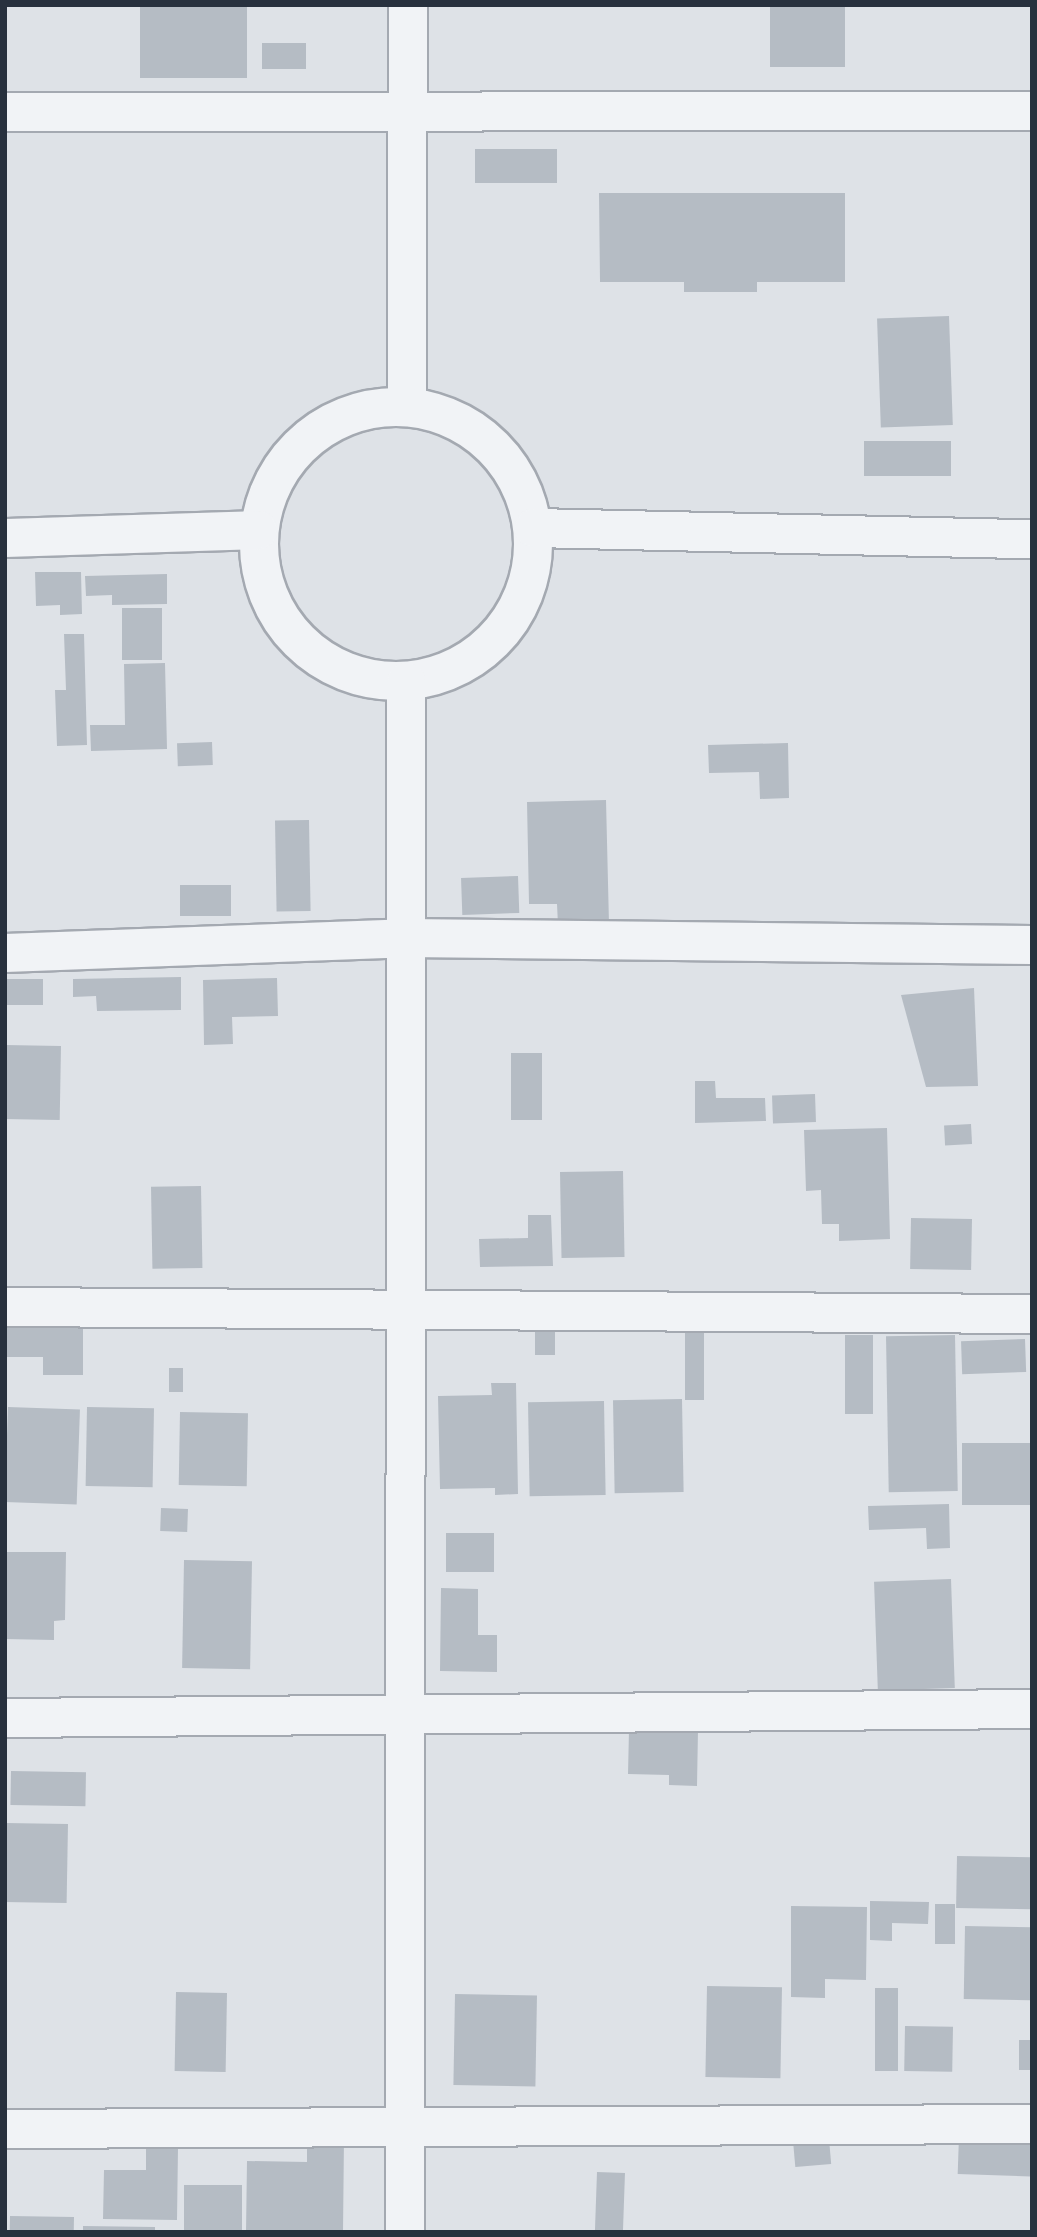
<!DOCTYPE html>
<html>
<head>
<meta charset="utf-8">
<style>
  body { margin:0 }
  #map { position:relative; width:1037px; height:2237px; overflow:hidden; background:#dee2e7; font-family:"Public Sans",sans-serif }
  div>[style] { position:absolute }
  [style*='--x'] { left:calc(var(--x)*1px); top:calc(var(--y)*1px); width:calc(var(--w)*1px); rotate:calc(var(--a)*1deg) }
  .building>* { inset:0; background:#b5bcc4; transform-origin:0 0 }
  .roads { filter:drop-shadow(2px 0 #a4a9b1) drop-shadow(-2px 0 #a4a9b1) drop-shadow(0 2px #a4a9b1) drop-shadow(0 -2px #a4a9b1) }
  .minor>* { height:38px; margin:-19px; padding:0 19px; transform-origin:19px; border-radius:19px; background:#f1f3f6 }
  .minor>.ring { margin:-19px; padding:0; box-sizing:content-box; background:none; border:38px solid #f1f3f6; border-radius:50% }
  span { translate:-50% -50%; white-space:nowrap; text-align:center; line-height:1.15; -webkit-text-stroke:7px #edf1f5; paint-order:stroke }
  .frame { position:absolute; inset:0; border:7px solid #28313e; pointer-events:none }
</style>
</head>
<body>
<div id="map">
  <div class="building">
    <div style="left:140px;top:5px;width:107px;height:73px"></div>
    <div style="left:770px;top:5px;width:75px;height:62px"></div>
    <div style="left:262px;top:43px;width:44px;height:26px"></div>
    <div style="left:557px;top:149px;width:34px;height:82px;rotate:90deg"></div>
    <div style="clip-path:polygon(599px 193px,845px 193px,845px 282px,757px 282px,757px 292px,684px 292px,684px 282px,600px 282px)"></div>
    <div style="left:949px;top:316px;width:109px;height:72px;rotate:88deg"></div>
    <div style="left:864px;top:441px;width:87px;height:35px"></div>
    <div style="clip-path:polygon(35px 572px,81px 572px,82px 614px,60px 615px,60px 605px,36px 606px)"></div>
    <div style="clip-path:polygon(167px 574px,167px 604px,112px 605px,112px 595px,86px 596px,85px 576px)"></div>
    <div style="left:122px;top:608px;width:40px;height:52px"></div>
    <div style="clip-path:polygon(64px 634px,84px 634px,87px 745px,57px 746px,55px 690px,66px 690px)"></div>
    <div style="clip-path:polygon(165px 663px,167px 749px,91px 751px,90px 725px,125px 725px,124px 664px)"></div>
    <div style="left:212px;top:742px;width:23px;height:35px;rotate:88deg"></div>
    <div style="clip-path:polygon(788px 743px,789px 798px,760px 799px,759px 772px,709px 773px,708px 745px)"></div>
    <div style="clip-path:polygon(606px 800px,609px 924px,558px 925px,557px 904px,529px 904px,527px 802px)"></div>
    <div style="left:309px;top:820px;width:91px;height:34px;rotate:89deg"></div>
    <div style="left:518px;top:876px;width:37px;height:57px;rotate:88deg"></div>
    <div style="left:180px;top:885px;width:51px;height:31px"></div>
    <div style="clip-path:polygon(181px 977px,181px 1010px,97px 1011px,96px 996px,73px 997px,73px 979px)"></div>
    <div style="clip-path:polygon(277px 978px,278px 1016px,232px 1017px,233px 1044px,204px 1045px,203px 980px)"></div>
    <div style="left:5px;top:979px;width:38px;height:26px"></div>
    <div style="clip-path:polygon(974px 988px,978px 1086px,926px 1087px,901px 995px)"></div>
    <div style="left:5px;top:1045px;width:56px;height:74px;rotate:1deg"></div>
    <div style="left:511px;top:1053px;width:31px;height:67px"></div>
    <div style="clip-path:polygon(695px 1081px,715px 1081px,716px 1098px,765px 1098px,766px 1121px,695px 1123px)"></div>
    <div style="left:815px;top:1094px;width:28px;height:43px;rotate:88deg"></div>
    <div style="left:971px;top:1124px;width:20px;height:27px;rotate:87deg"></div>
    <div style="clip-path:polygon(887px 1128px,890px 1239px,839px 1241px,839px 1224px,822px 1224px,821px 1190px,806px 1191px,804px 1130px)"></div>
    <div style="left:623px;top:1171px;width:86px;height:63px;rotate:89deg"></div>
    <div style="left:201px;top:1186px;width:82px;height:50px;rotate:89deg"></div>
    <div style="clip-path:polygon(528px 1215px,551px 1215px,553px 1266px,480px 1267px,479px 1239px,528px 1238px)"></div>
    <div style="left:911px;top:1218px;width:61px;height:51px;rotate:1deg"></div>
    <div style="clip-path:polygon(5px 1324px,83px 1324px,83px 1375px,43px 1375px,43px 1357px,5px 1357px)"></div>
    <div style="left:535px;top:1329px;width:20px;height:26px"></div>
    <div style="left:685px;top:1330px;width:19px;height:70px"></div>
    <div style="left:845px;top:1335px;width:28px;height:79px"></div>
    <div style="left:955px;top:1335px;width:156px;height:69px;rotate:89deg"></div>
    <div style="left:1025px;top:1339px;width:33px;height:64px;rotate:88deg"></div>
    <div style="left:183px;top:1368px;width:24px;height:14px;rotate:90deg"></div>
    <div style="clip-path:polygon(491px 1383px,516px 1383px,518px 1494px,495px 1495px,495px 1488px,440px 1489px,438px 1396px,492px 1395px)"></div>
    <div style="left:682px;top:1399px;width:93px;height:69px;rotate:89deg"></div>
    <div style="left:604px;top:1401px;width:94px;height:76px;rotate:89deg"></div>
    <div style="left:8px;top:1407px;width:72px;height:95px;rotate:2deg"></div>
    <div style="left:87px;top:1407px;width:67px;height:79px;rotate:1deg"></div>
    <div style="left:180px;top:1412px;width:68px;height:73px;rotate:1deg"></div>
    <div style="left:1032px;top:1443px;width:62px;height:70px;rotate:90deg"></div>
    <div style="clip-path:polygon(949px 1504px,950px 1548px,927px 1549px,926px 1528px,869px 1530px,868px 1506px)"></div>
    <div style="left:161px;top:1508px;width:27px;height:23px;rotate:2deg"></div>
    <div style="left:446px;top:1533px;width:48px;height:39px"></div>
    <div style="clip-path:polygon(5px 1552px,66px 1552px,65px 1620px,54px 1621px,54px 1640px,5px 1639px)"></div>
    <div style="left:184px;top:1560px;width:68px;height:108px;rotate:1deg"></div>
    <div style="left:951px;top:1579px;width:109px;height:77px;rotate:88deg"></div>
    <div style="clip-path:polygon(441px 1588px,478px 1589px,478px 1635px,497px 1635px,497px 1672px,440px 1671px)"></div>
    <div style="clip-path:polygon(629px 1730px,698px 1730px,697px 1786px,669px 1785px,669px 1775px,628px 1774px)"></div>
    <div style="left:11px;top:1771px;width:75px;height:34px;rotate:1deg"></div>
    <div style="left:5px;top:1823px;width:63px;height:79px;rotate:1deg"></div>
    <div style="left:957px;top:1856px;width:75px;height:52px;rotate:1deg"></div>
    <div style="clip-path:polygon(870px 1901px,929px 1902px,928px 1924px,892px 1923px,892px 1941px,870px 1940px)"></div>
    <div style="left:935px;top:1904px;width:20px;height:40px"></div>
    <div style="clip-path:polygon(791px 1906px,867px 1907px,866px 1980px,825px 1979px,825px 1998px,791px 1997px)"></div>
    <div style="left:965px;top:1926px;width:67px;height:73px;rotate:1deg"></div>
    <div style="left:707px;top:1986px;width:75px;height:91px;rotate:1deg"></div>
    <div style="left:875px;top:1988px;width:23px;height:83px"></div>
    <div style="left:176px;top:1992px;width:51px;height:79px;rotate:1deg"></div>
    <div style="left:455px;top:1994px;width:82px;height:91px;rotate:1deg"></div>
    <div style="left:905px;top:2026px;width:48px;height:45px;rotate:1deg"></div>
    <div style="left:1019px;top:2040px;width:13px;height:30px"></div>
    <div style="left:959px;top:2136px;width:73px;height:38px;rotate:2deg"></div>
    <div style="clip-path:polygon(307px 2137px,344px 2137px,343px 2232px,246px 2232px,247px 2161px,307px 2162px)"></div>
    <div style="left:829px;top:2139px;width:25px;height:36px;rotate:85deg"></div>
    <div style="clip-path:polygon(146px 2147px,178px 2148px,177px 2220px,103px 2219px,104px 2170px,146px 2170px)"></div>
    <div style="left:597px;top:2172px;width:28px;height:60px;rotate:2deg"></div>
    <div style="left:184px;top:2185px;width:58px;height:47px"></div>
    <div style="left:10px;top:2216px;width:64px;height:16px;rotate:1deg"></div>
    <div style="clip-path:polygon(83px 2226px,155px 2227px,155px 2232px,83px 2232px)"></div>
  </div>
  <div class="roads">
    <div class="minor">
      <div style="--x:5;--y:112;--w:1027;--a:-0.06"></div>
      <div style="--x:407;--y:407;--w:402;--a:-89.9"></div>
      <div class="ring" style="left:259px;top:407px;width:236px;height:236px"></div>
      <div style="--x:534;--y:528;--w:498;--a:1.3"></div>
      <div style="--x:5;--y:538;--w:253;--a:-1.8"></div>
      <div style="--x:5;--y:953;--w:401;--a:-2.1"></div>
      <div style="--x:406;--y:938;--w:626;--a:0.64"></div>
      <div style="--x:5;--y:1307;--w:1027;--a:0.39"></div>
      <div style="--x:5;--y:1718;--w:1027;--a:-0.5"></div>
      <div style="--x:5;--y:2129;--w:1027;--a:-0.28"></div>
      <div style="--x:405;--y:2232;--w:1550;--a:-89.96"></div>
    </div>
  </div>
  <div class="frame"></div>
</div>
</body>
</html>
